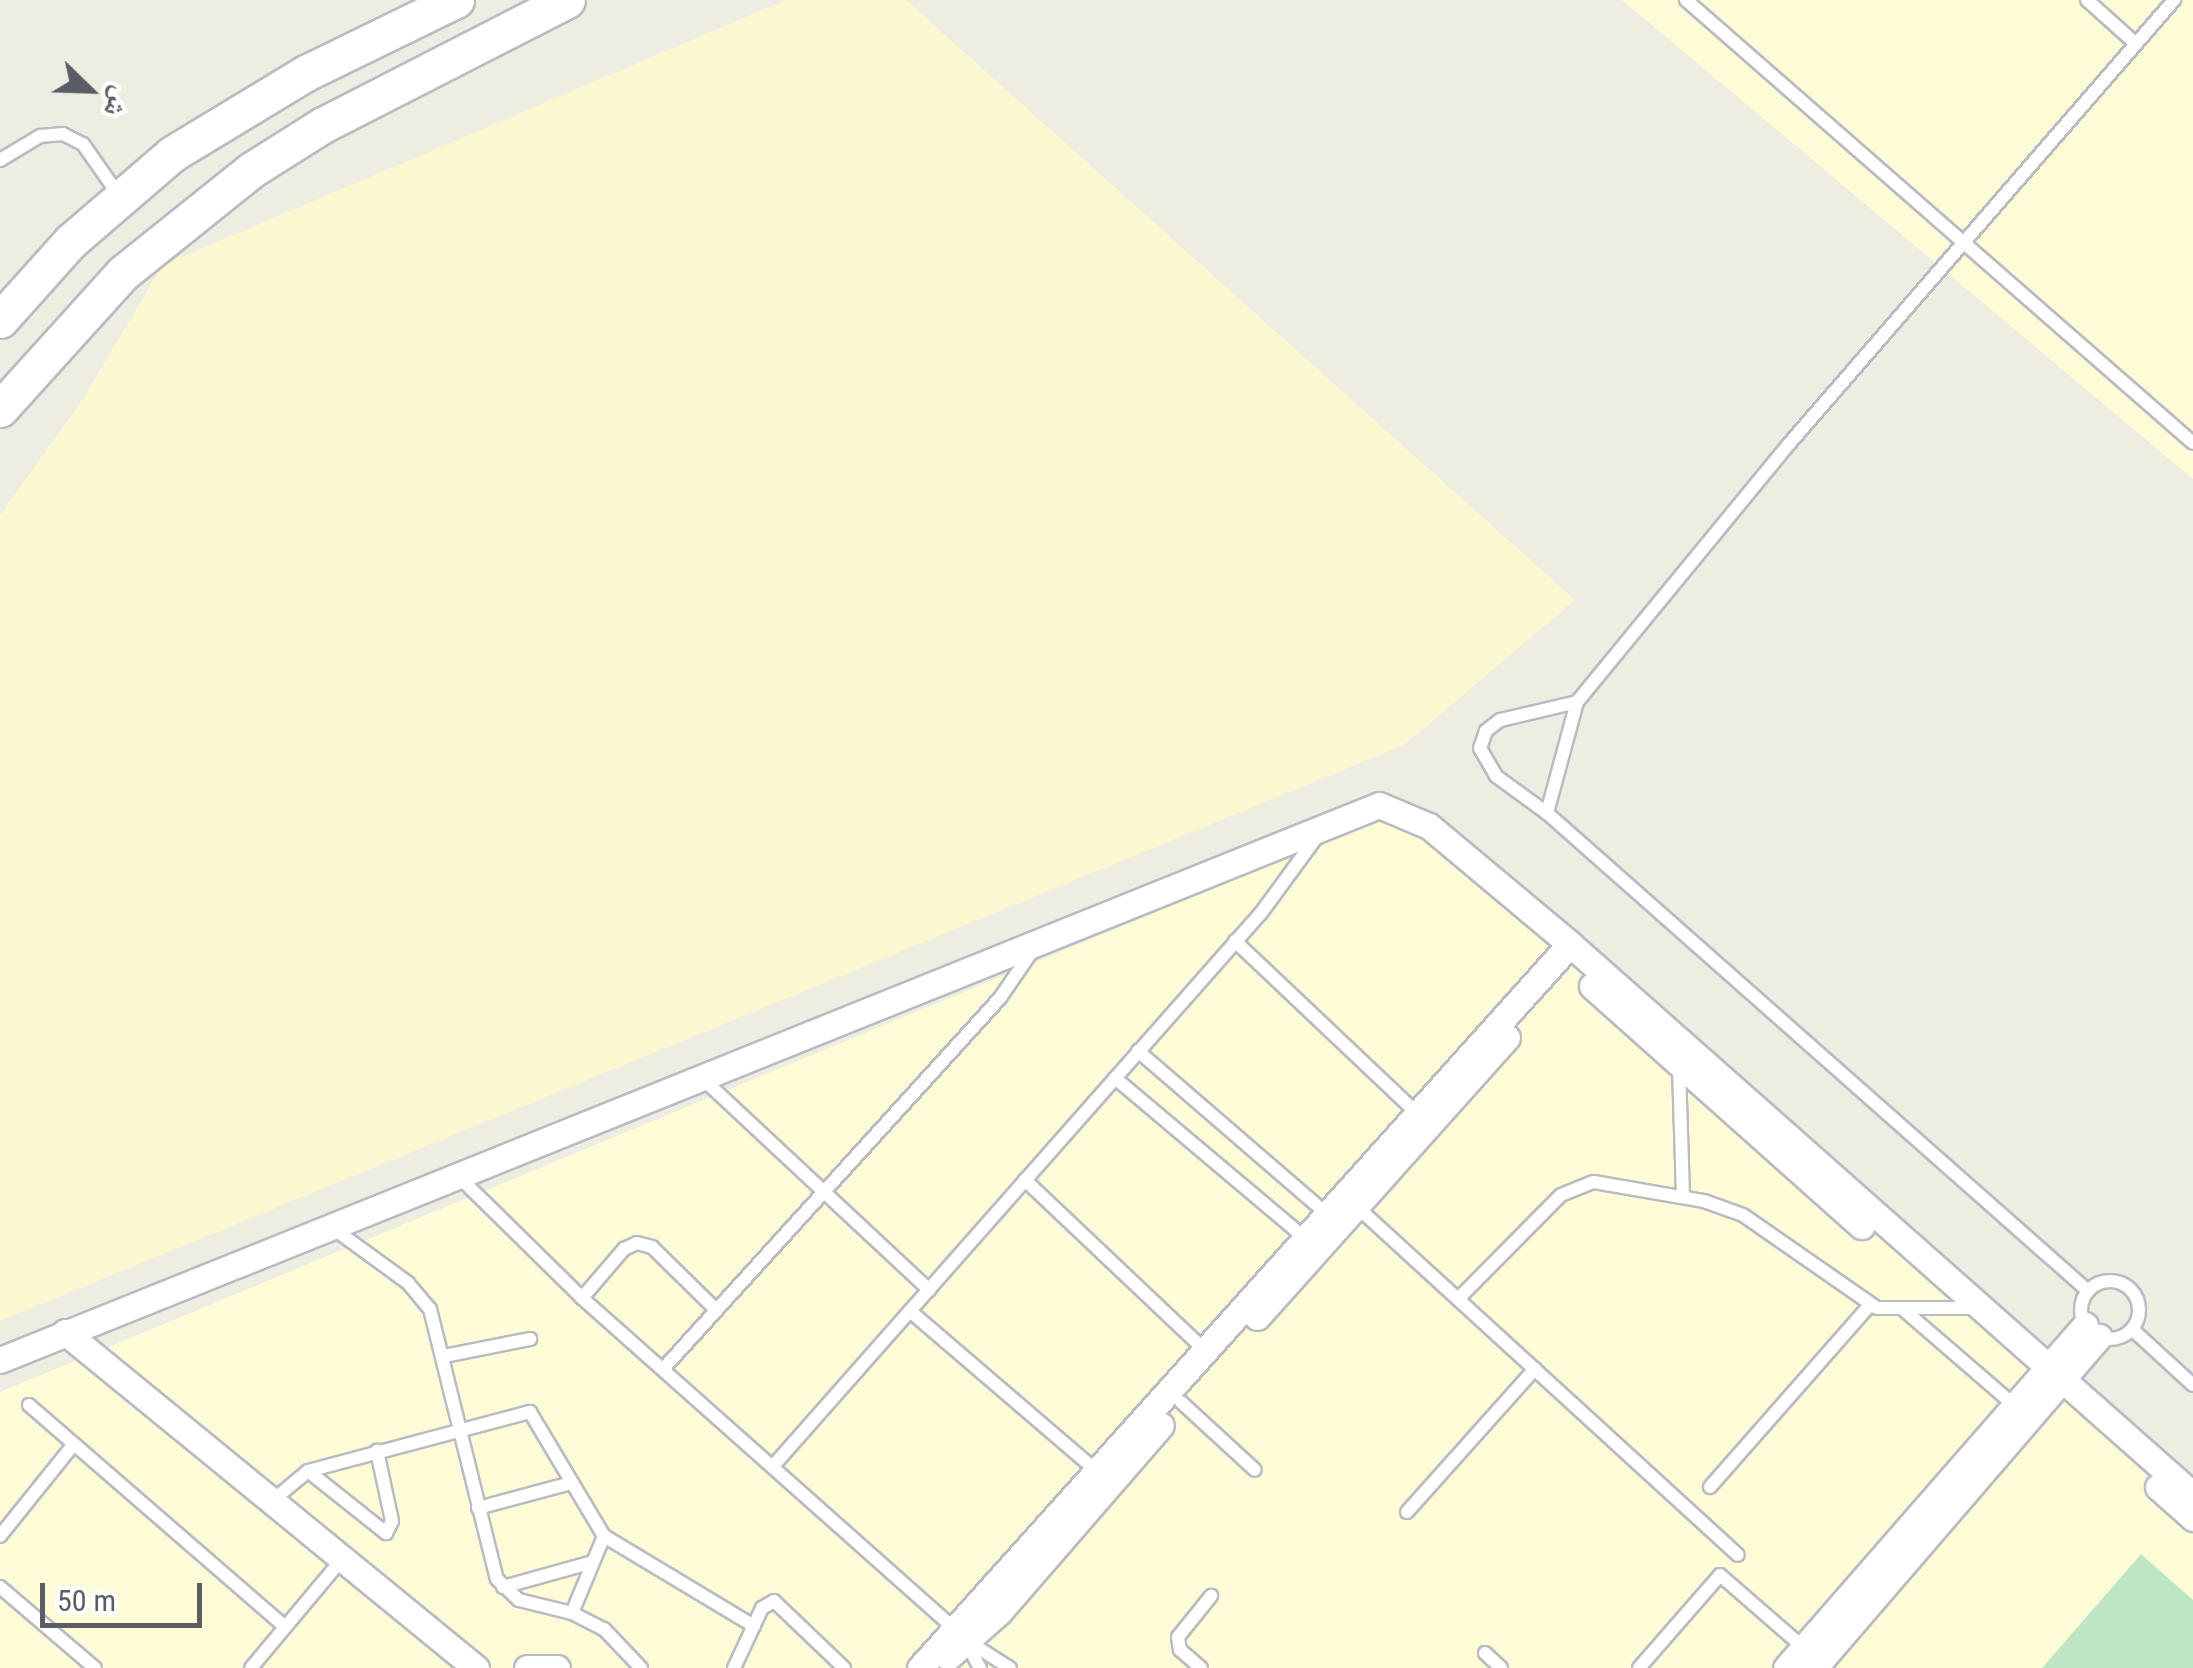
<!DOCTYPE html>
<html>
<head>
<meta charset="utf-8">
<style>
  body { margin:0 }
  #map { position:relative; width:2193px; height:1668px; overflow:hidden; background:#eeede2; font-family:"Roboto Condensed","Noto Naskh Arabic",sans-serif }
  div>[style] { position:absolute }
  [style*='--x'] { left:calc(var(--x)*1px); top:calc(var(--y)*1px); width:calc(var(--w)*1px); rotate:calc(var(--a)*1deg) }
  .commercial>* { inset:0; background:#fefcd7 }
  .green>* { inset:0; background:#bee6c5 }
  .sand>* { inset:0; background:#fbf8d1 }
  .roads { filter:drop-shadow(2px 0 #babbc2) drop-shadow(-2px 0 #babbc2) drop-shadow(0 2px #babbc2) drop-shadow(0 -2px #babbc2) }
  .lane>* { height:12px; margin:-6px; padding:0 6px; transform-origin:6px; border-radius:6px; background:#fff }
  .lane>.ring { margin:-6px; padding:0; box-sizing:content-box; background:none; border:12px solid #fff; border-radius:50% }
  .street>* { height:25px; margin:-12.5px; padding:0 12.5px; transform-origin:12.5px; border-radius:12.5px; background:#fff }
  .secondary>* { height:35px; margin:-17.5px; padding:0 17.5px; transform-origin:17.5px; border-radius:17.5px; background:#fff }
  span { translate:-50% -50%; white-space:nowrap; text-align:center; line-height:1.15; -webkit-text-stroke:8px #fff; paint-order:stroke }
  .north { position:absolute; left:40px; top:40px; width:100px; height:100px; -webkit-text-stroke:8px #fff; paint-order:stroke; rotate:113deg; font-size:28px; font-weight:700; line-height:40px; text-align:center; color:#5b5d64 }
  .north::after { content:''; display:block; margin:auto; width:35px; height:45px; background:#5b5d64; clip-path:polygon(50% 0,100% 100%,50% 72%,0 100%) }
  .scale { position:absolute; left:40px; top:1583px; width:162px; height:45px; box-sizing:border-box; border:5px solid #5b5d64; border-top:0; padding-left:12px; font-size:30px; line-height:35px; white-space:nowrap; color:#5b5d64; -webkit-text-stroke:8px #fff; paint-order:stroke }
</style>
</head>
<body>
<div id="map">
  <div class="commercial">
    <div style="clip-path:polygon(1622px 0,2193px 0,2193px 479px)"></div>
    <div style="clip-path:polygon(1407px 808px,2193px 1505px,2193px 1668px,0 1668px,0 1392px)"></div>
  </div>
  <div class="green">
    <div style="clip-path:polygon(2141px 1554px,2193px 1600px,2193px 1668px,2042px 1668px)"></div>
  </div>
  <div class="sand">
    <div style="clip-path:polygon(786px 0,906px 0,1575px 600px,1404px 745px,0 1321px,0 515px,81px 402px,163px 265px)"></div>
  </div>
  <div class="roads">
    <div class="lane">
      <div style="--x:1686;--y:0;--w:673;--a:41.15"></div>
      <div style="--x:2087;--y:0;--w:66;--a:41.9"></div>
      <div style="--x:0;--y:160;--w:47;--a:-31"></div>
      <div style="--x:40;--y:136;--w:23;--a:-5"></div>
      <div style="--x:63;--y:134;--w:22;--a:27"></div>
      <div style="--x:83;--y:144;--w:61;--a:55"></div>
      <div style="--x:1577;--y:702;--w:79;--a:166.8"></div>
      <div style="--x:1500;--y:720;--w:18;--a:142"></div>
      <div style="--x:1486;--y:731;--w:18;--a:109"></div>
      <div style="--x:1480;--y:748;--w:32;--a:60"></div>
      <div style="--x:1496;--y:776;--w:63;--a:36"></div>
      <div style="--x:1547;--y:813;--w:722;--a:41.46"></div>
      <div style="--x:1547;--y:813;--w:115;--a:-74.9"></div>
      <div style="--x:1577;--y:702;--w:334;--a:-50.6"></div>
      <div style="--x:1789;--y:444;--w:588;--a:-49.07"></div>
      <div style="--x:1235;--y:941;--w:248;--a:43.4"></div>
      <div style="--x:1138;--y:1051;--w:248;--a:40.8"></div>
      <div style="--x:1679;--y:1068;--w:128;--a:88.2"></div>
      <div style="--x:1115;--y:1078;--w:247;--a:40.1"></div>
      <div style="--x:704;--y:1080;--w:308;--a:43"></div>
      <div style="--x:460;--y:1178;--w:171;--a:44.5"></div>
      <div style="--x:582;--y:1298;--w:497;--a:41.6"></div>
      <div style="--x:1025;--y:1180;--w:248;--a:43.4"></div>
      <div style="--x:1356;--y:1206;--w:517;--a:42.42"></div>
      <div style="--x:334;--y:1229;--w:92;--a:36.1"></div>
      <div style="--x:408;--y:1283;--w:34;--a:50"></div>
      <div style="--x:430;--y:1309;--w:278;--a:76.1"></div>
      <div style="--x:497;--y:1579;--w:30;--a:44"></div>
      <div style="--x:519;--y:1600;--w:55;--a:13.8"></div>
      <div style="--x:572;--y:1613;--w:36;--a:27"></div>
      <div style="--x:604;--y:1629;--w:54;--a:46.5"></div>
      <div class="ring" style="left:2081px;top:1281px;width:46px;height:46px"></div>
      <div style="--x:582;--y:1298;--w:65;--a:-49.4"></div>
      <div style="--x:624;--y:1249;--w:14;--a:-25"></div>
      <div style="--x:637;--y:1243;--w:16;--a:15"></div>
      <div style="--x:652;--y:1247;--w:90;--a:44.5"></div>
      <div style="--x:1458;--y:1299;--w:146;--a:-45.3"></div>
      <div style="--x:1561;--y:1195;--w:35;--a:-22"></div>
      <div style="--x:1594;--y:1182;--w:112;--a:9.8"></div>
      <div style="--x:1704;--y:1201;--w:41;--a:19.7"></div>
      <div style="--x:1743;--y:1215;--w:163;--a:34.8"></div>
      <div style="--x:1877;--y:1308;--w:99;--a:0"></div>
      <div style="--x:910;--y:1311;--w:246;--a:40.6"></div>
      <div style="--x:1905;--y:1311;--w:145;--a:40.8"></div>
      <div style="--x:2133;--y:1330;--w:81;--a:42.5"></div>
      <div style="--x:444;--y:1356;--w:88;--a:-11.2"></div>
      <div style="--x:663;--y:1369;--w:501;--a:-47.75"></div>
      <div style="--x:1000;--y:998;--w:62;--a:-55.5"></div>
      <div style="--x:1181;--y:1402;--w:100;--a:42.6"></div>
      <div style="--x:29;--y:1405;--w:339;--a:40.9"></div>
      <div style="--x:774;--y:1465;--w:736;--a:-48.58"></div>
      <div style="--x:1261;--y:913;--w:102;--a:-53.8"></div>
      <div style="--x:308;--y:1471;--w:100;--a:38.5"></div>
      <div style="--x:386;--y:1533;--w:13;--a:-63"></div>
      <div style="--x:392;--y:1521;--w:72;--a:-102.1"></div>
      <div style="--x:1710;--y:1487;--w:242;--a:-48.7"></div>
      <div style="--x:272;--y:1501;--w:47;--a:-39.8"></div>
      <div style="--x:308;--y:1471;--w:230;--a:-14.9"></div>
      <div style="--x:530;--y:1412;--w:144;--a:59.2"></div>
      <div style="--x:604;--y:1536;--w:175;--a:31"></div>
      <div style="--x:478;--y:1508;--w:96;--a:-15"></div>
      <div style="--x:1407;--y:1512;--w:192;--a:-48.2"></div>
      <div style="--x:0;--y:1536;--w:118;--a:-51.2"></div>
      <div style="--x:0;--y:1587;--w:125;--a:40.5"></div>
      <div style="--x:503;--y:1587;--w:93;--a:-15.5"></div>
      <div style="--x:572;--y:1613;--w:83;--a:-67.4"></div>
      <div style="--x:965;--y:1640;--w:32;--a:62"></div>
      <div style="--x:966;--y:1640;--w:52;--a:32.5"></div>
      <div style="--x:1485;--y:1653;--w:22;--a:43"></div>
      <div style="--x:251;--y:1668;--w:142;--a:-50.1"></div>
      <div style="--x:734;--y:1668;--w:66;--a:-65"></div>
      <div style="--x:762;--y:1608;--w:14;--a:-30"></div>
      <div style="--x:774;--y:1601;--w:97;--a:43.7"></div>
      <div style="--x:1201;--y:1668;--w:28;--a:-139"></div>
      <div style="--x:1180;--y:1650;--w:13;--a:-99"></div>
      <div style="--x:1178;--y:1637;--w:53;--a:-51.2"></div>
      <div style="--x:1639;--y:1668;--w:123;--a:-48.9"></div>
      <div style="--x:1720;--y:1575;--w:111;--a:41"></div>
    </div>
    <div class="street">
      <div style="--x:1592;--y:986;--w:361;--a:41.7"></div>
      <div style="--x:1257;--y:1317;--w:375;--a:-48.2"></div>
      <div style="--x:65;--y:1332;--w:531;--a:39.27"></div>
      <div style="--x:0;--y:1360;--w:1486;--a:-21.92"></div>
      <div style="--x:1379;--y:805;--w:54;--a:22.8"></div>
      <div style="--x:1429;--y:826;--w:184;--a:39.9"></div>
      <div style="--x:1570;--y:944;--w:832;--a:41.49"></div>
      <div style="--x:2158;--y:1487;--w:47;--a:41.5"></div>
      <div style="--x:948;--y:1657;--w:68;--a:-41.4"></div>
      <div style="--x:999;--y:1612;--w:247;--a:-49.1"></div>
      <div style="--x:527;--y:1668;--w:30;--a:0"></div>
      <div style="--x:920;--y:1668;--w:973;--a:-48.08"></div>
      <div style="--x:1786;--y:1668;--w:455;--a:-48.9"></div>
      <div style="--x:1814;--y:1668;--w:437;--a:-49.3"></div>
    </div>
    <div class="secondary">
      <div style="--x:0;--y:320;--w:106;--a:-48.1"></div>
      <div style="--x:71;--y:241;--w:133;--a:-40.7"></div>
      <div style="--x:172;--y:154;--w:157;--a:-31.2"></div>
      <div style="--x:306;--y:73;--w:167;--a:-26"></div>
      <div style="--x:0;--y:409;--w:183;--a:-47.9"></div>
      <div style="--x:123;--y:273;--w:166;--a:-38.7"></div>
      <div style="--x:253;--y:169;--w:83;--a:-32.2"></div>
      <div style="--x:323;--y:125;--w:274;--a:-27.1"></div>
    </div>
  </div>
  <div class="north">ش</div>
  <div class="scale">50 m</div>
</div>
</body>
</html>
